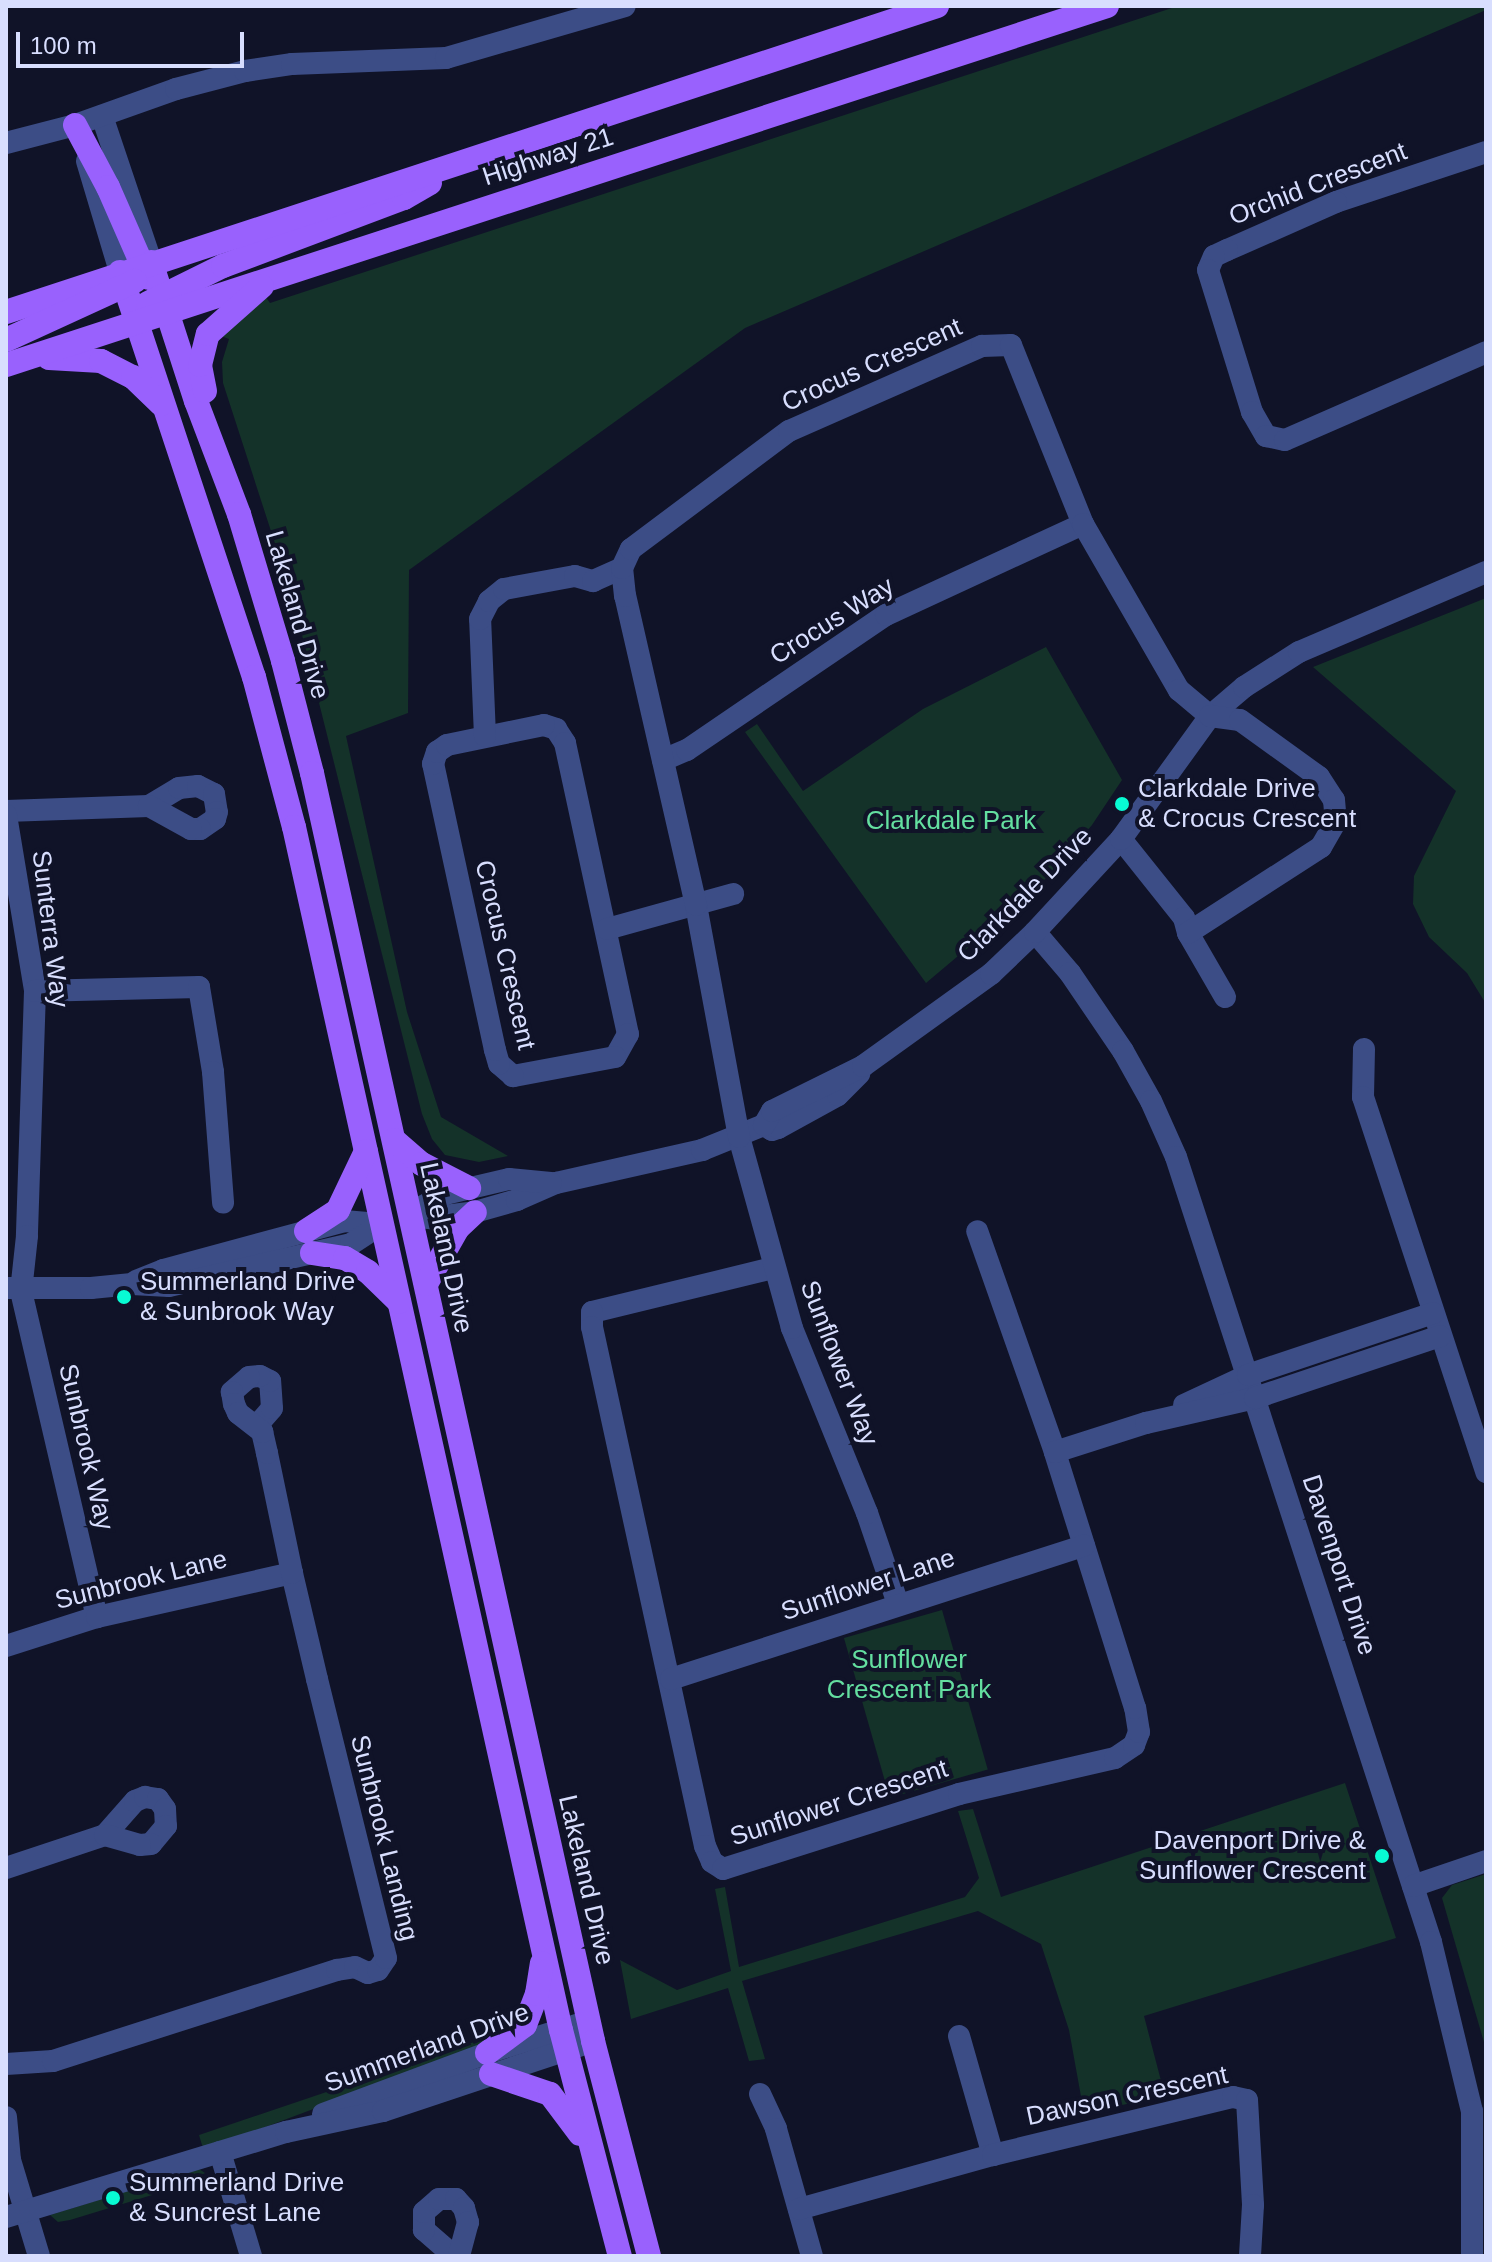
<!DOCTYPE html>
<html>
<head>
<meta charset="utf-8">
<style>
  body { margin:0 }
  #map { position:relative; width:1492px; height:2262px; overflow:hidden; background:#101328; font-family:Helvetica,sans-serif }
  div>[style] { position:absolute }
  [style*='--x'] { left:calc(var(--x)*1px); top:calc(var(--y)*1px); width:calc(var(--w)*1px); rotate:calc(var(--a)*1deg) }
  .green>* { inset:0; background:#143229; transform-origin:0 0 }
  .minor>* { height:22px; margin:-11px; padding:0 11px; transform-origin:11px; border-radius:11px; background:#3c4d86 }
  .major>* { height:24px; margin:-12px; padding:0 12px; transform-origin:12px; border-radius:12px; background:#9961fd }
  .dots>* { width:22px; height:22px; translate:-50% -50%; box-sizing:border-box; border:4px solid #101328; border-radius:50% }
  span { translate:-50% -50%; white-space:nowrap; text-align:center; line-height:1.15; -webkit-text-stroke:8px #101328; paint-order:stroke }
  .street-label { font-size:26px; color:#d8defe }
  .poi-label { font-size:26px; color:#d8defe }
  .left { translate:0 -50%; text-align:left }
  .right { translate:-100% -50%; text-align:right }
  .park-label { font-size:26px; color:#64dfa0 }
  .frame { position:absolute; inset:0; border:8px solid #d8defe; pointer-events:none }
  .scale { position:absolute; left:16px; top:32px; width:228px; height:36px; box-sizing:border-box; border:4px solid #d8defe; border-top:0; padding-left:10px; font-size:24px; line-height:28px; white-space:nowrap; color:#d8defe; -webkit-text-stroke:6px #101328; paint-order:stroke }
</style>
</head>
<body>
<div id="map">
  <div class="green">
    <div style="clip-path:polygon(1178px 6px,1486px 6px,1486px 10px,745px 328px,409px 570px,408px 713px,346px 736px,407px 1012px,441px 1117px,508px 1156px,479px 1162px,445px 1155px,432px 1139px,422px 1114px,293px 599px,223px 383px,222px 362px,229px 339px,221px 336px,265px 296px,270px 303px)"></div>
    <div style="clip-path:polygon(1486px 598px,1486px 1004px,1467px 973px,1429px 937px,1413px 904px,1414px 876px,1456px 791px,1313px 667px)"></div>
    <div style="clip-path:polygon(1046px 647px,1122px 780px,1092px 825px,1034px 892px,926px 983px,745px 732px,757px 724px,803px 791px,923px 709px)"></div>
    <div style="left:942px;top:1610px;width:166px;height:102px;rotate:74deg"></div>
    <div style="clip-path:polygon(1345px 1783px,1396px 1938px,1144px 2016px,1165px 2096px,1084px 2113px,1069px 2030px,1041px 1944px,978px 1911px,742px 1981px,765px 2059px,749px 2061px,728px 1988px,631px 2019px,620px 1960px,677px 1990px,731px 1971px,715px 1889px,725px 1887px,739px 1967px,965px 1897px,979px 1878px,958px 1811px,973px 1809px,1001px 1897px)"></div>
    <div style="clip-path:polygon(1486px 1874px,1486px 2049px,1442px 1898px,1452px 1885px)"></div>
    <div style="clip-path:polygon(519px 2011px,503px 2038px,249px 2133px,205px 2148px,202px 2145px,199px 2135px,492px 2036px)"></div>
    <div style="clip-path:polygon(199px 2169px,205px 2173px,185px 2185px,70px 2220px,58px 2222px,50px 2215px)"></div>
  </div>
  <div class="minor">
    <div style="--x:102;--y:116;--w:154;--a:71.4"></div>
    <div style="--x:6;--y:143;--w:71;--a:-14.6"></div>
    <div style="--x:75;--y:125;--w:107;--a:-19.6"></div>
    <div style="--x:176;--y:89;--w:71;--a:-14.6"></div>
    <div style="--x:245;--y:71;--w:48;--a:-8.5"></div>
    <div style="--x:292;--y:64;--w:154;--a:-2.2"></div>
    <div style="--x:446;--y:58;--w:186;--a:-16.2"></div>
    <div style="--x:1486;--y:152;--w:158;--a:161.6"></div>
    <div style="--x:1336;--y:202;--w:119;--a:156.2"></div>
    <div style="--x:1227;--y:250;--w:14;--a:155"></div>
    <div style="--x:1214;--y:256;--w:15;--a:113"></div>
    <div style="--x:1208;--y:270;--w:149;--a:72.8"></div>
    <div style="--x:1252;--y:412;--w:28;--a:60"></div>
    <div style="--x:1266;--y:436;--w:19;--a:12"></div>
    <div style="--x:1285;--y:440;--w:219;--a:-23.6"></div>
    <div style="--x:87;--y:161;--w:116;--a:73.4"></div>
    <div style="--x:544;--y:725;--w:13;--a:18"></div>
    <div style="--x:556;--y:729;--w:17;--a:57"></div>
    <div style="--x:565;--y:743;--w:298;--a:77.8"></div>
    <div style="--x:628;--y:1034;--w:26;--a:119"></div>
    <div style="--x:615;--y:1057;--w:104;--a:169.4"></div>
    <div style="--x:513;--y:1076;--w:18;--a:-139"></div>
    <div style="--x:499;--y:1064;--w:15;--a:-106"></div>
    <div style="--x:495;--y:1050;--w:293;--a:-102.2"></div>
    <div style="--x:433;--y:764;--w:13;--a:-72"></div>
    <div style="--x:437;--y:752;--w:12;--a:-35"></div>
    <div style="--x:447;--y:745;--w:99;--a:-11.7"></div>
    <div style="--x:485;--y:736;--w:117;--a:-92.4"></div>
    <div style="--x:480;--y:619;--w:20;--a:-63"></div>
    <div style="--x:489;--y:601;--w:19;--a:-39"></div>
    <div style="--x:504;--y:589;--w:72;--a:-10.4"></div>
    <div style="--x:575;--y:576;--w:19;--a:16"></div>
    <div style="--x:593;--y:581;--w:32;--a:-24"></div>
    <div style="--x:663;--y:760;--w:26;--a:-23"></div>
    <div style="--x:687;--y:750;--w:240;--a:-34.2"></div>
    <div style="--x:886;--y:615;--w:217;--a:-24.8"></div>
    <div style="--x:6;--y:811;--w:143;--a:-2"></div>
    <div style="--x:149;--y:806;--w:35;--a:-31"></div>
    <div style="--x:179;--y:788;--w:19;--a:-6"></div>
    <div style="--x:198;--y:786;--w:18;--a:27"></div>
    <div style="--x:214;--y:794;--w:18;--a:81"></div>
    <div style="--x:217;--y:812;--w:7;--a:106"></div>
    <div style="--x:215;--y:819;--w:18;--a:146"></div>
    <div style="--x:200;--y:829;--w:9;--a:180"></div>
    <div style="--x:191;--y:829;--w:48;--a:-151.3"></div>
    <div style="--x:6;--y:815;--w:178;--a:80.6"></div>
    <div style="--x:35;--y:991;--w:245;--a:91.9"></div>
    <div style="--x:27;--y:1236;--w:55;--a:96.2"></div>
    <div style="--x:21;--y:1291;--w:335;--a:76.9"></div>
    <div style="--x:1121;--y:839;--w:101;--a:51.4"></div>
    <div style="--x:1184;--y:918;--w:16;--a:75"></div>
    <div style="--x:1188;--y:933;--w:74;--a:60"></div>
    <div style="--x:607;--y:929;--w:131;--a:-15.5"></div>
    <div style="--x:1035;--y:932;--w:54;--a:49.5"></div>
    <div style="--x:1070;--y:973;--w:94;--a:55.8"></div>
    <div style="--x:1123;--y:1051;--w:57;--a:60.8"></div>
    <div style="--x:1151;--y:1101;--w:61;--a:65.9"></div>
    <div style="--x:1176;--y:1157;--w:825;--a:72"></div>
    <div style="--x:1431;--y:1942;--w:174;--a:76.4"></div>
    <div style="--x:1472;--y:2111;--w:145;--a:90"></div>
    <div style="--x:35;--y:991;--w:164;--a:-1.4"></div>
    <div style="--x:199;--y:987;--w:86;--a:80.6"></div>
    <div style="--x:213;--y:1072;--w:131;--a:85.6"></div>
    <div style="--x:1364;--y:1049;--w:48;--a:91.2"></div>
    <div style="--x:1363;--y:1097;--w:395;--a:71.8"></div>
    <div style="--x:764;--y:1125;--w:9;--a:32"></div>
    <div style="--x:772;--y:1130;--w:6;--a:-18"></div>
    <div style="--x:778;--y:1128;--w:68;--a:-28.8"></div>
    <div style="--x:838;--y:1095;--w:30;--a:-45"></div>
    <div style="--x:410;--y:1213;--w:20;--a:15"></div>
    <div style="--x:429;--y:1218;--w:46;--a:-7.4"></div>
    <div style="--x:475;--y:1212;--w:44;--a:-15.9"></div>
    <div style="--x:517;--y:1200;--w:43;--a:-23.6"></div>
    <div style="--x:556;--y:1183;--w:150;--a:-12.7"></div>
    <div style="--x:702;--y:1150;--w:67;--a:-22"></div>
    <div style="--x:764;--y:1125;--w:16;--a:-60"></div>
    <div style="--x:772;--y:1111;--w:102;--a:-26.3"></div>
    <div style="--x:863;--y:1066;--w:158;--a:-35.7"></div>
    <div style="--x:991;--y:974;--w:61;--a:-43.7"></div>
    <div style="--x:1035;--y:932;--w:127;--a:-47.2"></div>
    <div style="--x:1121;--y:839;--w:152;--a:-54.1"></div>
    <div style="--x:1210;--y:716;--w:45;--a:-40.5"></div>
    <div style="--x:1244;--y:687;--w:65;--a:-32.5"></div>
    <div style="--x:1299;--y:652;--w:203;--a:-23.2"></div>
    <div style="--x:410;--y:1213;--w:40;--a:-28"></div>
    <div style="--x:445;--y:1194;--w:66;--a:-13.2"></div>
    <div style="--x:509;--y:1179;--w:42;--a:5.4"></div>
    <div style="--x:773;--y:1268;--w:186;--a:166.3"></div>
    <div style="--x:592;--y:1312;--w:15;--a:90"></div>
    <div style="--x:592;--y:1327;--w:531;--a:77.72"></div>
    <div style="--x:705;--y:1846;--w:17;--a:66"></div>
    <div style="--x:712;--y:1862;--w:13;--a:32"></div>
    <div style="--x:723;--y:1869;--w:248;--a:-17.6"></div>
    <div style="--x:959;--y:1794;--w:160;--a:-13"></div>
    <div style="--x:1115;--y:1758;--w:23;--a:-34"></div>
    <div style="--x:1134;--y:1745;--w:14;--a:-69"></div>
    <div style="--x:1139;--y:1732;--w:24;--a:-99"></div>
    <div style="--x:1135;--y:1708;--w:268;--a:-107.4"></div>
    <div style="--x:1055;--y:1452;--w:234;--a:-109.4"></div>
    <div style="--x:136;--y:1281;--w:29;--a:-22"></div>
    <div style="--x:163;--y:1270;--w:188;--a:-15.1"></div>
    <div style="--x:344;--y:1221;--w:38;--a:5"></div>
    <div style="--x:7;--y:1288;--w:84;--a:0"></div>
    <div style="--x:91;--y:1288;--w:41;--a:-5.6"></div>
    <div style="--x:132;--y:1284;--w:37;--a:3"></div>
    <div style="--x:169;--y:1286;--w:187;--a:-13"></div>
    <div style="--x:351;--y:1244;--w:37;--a:-33"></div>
    <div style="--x:1184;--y:1405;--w:71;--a:-25.1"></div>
    <div style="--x:1248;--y:1375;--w:195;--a:-18.5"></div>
    <div style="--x:1055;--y:1452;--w:96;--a:-17.7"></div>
    <div style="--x:1146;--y:1423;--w:112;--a:-12.9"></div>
    <div style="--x:1255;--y:1398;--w:195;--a:-18.5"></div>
    <div style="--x:898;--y:1604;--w:96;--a:-108.8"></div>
    <div style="--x:867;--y:1513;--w:200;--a:-112.1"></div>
    <div style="--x:792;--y:1328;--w:198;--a:-105.5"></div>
    <div style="--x:739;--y:1137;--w:236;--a:-100.5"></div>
    <div style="--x:696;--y:905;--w:317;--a:-102.9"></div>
    <div style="--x:625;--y:596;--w:28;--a:-96"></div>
    <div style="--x:622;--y:568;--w:21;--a:-65"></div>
    <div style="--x:631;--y:549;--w:197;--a:-36.8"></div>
    <div style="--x:789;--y:431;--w:211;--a:-23.8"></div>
    <div style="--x:982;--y:346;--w:29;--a:-2"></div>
    <div style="--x:1011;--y:345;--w:193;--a:68.1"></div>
    <div style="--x:1083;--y:524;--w:192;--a:60"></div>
    <div style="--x:1179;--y:690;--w:40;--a:40"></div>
    <div style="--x:1210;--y:716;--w:30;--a:8"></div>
    <div style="--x:1240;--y:720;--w:97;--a:35.8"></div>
    <div style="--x:1319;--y:777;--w:27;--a:57"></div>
    <div style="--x:1334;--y:800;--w:21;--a:85"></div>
    <div style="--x:1336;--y:821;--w:30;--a:120"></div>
    <div style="--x:1321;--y:847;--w:158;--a:147.1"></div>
    <div style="--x:6;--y:1646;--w:96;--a:-17.7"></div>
    <div style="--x:97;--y:1617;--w:200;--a:-12.7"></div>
    <div style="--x:671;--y:1679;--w:434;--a:-17.9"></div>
    <div style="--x:6;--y:1868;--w:104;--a:-18.4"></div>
    <div style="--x:105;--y:1835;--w:45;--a:-48.6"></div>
    <div style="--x:135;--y:1801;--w:11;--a:-22"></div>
    <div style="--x:145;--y:1797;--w:13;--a:9"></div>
    <div style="--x:158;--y:1799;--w:12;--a:55"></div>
    <div style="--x:165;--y:1809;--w:17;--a:87"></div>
    <div style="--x:166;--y:1826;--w:23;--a:130"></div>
    <div style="--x:151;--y:1844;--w:11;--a:175"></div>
    <div style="--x:140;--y:1845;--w:36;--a:-164"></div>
    <div style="--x:1413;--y:1886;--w:77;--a:-18.9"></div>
    <div style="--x:959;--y:2036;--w:124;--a:74.1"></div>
    <div style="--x:6;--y:2064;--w:47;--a:-3.7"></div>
    <div style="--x:53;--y:2061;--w:298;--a:-17.8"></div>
    <div style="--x:337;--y:1970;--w:18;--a:-9"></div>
    <div style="--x:355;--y:1967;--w:14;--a:25"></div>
    <div style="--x:368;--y:1973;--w:10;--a:-17"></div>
    <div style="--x:378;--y:1970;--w:14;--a:-56"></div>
    <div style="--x:386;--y:1958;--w:287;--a:-103.9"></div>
    <div style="--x:317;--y:1679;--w:109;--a:-103.3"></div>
    <div style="--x:292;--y:1573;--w:123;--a:-101.8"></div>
    <div style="--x:267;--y:1453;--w:22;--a:-103"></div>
    <div style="--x:262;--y:1432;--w:5;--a:-112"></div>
    <div style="--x:260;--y:1427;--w:5;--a:-90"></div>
    <div style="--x:260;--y:1422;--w:18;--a:-49"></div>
    <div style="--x:272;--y:1408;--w:27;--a:-94"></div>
    <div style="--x:270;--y:1381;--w:11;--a:-153"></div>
    <div style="--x:260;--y:1376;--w:11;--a:175"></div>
    <div style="--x:249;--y:1377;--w:23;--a:139"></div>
    <div style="--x:232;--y:1392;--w:12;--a:81"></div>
    <div style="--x:234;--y:1404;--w:10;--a:66"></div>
    <div style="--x:238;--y:1413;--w:31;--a:38"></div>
    <div style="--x:760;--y:2094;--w:38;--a:65"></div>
    <div style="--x:776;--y:2129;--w:132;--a:74.2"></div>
    <div style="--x:323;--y:2114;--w:175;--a:-20.4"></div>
    <div style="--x:487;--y:2053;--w:107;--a:-17.4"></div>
    <div style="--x:6;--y:2117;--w:43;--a:84.7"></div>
    <div style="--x:10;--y:2160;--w:100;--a:73.2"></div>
    <div style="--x:220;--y:2152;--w:109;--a:73.4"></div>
    <div style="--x:799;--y:2209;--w:201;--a:-15.6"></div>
    <div style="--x:993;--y:2155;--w:247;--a:-13.6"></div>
    <div style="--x:1233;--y:2097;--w:14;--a:12"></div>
    <div style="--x:1247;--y:2100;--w:105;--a:86.7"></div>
    <div style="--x:1253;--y:2205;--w:51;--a:93.4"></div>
    <div style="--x:6;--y:2217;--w:293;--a:-16.9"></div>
    <div style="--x:286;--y:2132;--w:99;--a:-12.2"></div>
    <div style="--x:383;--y:2111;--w:221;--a:-18.4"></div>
    <div style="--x:454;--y:2256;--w:40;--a:-139"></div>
    <div style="--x:424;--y:2230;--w:18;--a:-90"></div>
    <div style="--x:424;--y:2212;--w:20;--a:-41"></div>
    <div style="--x:439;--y:2199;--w:17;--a:0"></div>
    <div style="--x:456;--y:2199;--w:12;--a:48"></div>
    <div style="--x:464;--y:2208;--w:15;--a:74"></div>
    <div style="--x:468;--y:2222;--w:35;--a:105"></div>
  </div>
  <div class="major">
    <div style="--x:75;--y:125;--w:70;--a:62"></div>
    <div style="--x:108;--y:187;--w:99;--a:66.3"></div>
    <div style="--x:151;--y:262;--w:146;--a:72.1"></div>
    <div style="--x:196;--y:401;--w:121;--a:69.2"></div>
    <div style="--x:239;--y:514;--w:153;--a:73.3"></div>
    <div style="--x:283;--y:661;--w:116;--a:75.5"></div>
    <div style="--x:312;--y:773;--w:1299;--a:77.5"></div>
    <div style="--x:593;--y:2041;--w:222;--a:75.4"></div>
    <div style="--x:120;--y:272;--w:427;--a:71.7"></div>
    <div style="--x:254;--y:677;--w:155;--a:75.1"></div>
    <div style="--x:294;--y:827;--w:1232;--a:77.49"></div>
    <div style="--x:561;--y:2030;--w:234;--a:75.4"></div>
    <div style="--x:148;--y:303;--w:84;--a:-26.3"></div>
    <div style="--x:223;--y:266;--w:193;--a:-20.6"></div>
    <div style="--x:404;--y:198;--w:30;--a:-30"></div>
    <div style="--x:6;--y:312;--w:980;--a:-18.19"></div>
    <div style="--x:6;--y:340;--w:142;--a:-24.6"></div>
    <div style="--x:49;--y:358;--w:52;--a:3.3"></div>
    <div style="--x:101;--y:361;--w:36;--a:27"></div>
    <div style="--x:133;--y:377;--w:39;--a:44"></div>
    <div style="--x:6;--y:365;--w:1158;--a:-18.06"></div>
    <div style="--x:205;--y:391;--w:26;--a:-101"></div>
    <div style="--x:200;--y:365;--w:32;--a:-76"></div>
    <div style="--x:208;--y:334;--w:72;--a:-41.6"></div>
    <div style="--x:394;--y:1140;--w:37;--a:41"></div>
    <div style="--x:422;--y:1164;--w:53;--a:27.1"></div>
    <div style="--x:306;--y:1231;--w:38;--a:-33"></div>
    <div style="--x:338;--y:1210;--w:65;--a:-64.6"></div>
    <div style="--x:312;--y:1253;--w:33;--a:9"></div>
    <div style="--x:345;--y:1258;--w:27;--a:31"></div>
    <div style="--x:368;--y:1272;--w:43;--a:44.1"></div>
    <div style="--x:426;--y:1284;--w:64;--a:-60.3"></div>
    <div style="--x:458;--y:1228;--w:23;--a:-43"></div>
    <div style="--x:487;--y:2053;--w:47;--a:-36.4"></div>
    <div style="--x:525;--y:2025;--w:33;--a:-69"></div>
    <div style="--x:537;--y:1994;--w:31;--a:-81"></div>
    <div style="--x:491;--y:2074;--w:62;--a:18.7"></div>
    <div style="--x:550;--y:2094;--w:50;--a:53.1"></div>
  </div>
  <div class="dots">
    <div style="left:1122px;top:804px;background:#08fbd3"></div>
    <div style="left:124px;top:1297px;background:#08fbd3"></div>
    <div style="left:1382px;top:1856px;background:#08fbd3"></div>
    <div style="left:113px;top:2198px;background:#08fbd3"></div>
  </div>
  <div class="street-label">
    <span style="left:548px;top:157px;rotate:-18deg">Highway 21</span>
    <span style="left:1318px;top:184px;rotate:-21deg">Orchid Crescent</span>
    <span style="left:872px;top:365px;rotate:-24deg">Crocus Crescent</span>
    <span style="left:297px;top:615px;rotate:74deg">Lakeland Drive</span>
    <span style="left:832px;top:621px;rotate:-32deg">Crocus Way</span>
    <span style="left:1025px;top:895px;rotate:-45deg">Clarkdale Drive</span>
    <span style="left:50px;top:929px;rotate:83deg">Sunterra Way</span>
    <span style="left:505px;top:955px;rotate:77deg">Crocus Crescent</span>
    <span style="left:446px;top:1248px;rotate:78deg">Lakeland Drive</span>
    <span style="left:839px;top:1363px;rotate:69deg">Sunflower Way</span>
    <span style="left:86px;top:1447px;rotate:77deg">Sunbrook Way</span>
    <span style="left:1339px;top:1565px;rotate:72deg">Davenport Drive</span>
    <span style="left:141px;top:1580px;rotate:-14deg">Sunbrook Lane</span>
    <span style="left:868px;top:1585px;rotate:-18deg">Sunflower Lane</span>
    <span style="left:839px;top:1803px;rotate:-18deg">Sunflower Crescent</span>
    <span style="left:384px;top:1838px;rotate:76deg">Sunbrook Landing</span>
    <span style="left:586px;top:1880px;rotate:77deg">Lakeland Drive</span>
    <span style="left:427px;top:2048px;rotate:-20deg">Summerland Drive</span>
    <span style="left:1127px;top:2096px;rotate:-12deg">Dawson Crescent</span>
  </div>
  <div class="poi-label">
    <span class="left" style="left:1138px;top:804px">Clarkdale Drive<br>&amp; Crocus Crescent</span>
    <span class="left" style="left:140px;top:1297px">Summerland Drive<br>&amp; Sunbrook Way</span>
    <span class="right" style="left:1366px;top:1856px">Davenport Drive &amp;<br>Sunflower Crescent</span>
    <span class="left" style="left:129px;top:2198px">Summerland Drive<br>&amp; Suncrest Lane</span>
  </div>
  <div class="park-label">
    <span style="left:951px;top:821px">Clarkdale Park</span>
    <span style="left:909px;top:1675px">Sunflower<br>Crescent Park</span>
  </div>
  <div class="frame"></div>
  <div class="scale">100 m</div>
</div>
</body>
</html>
